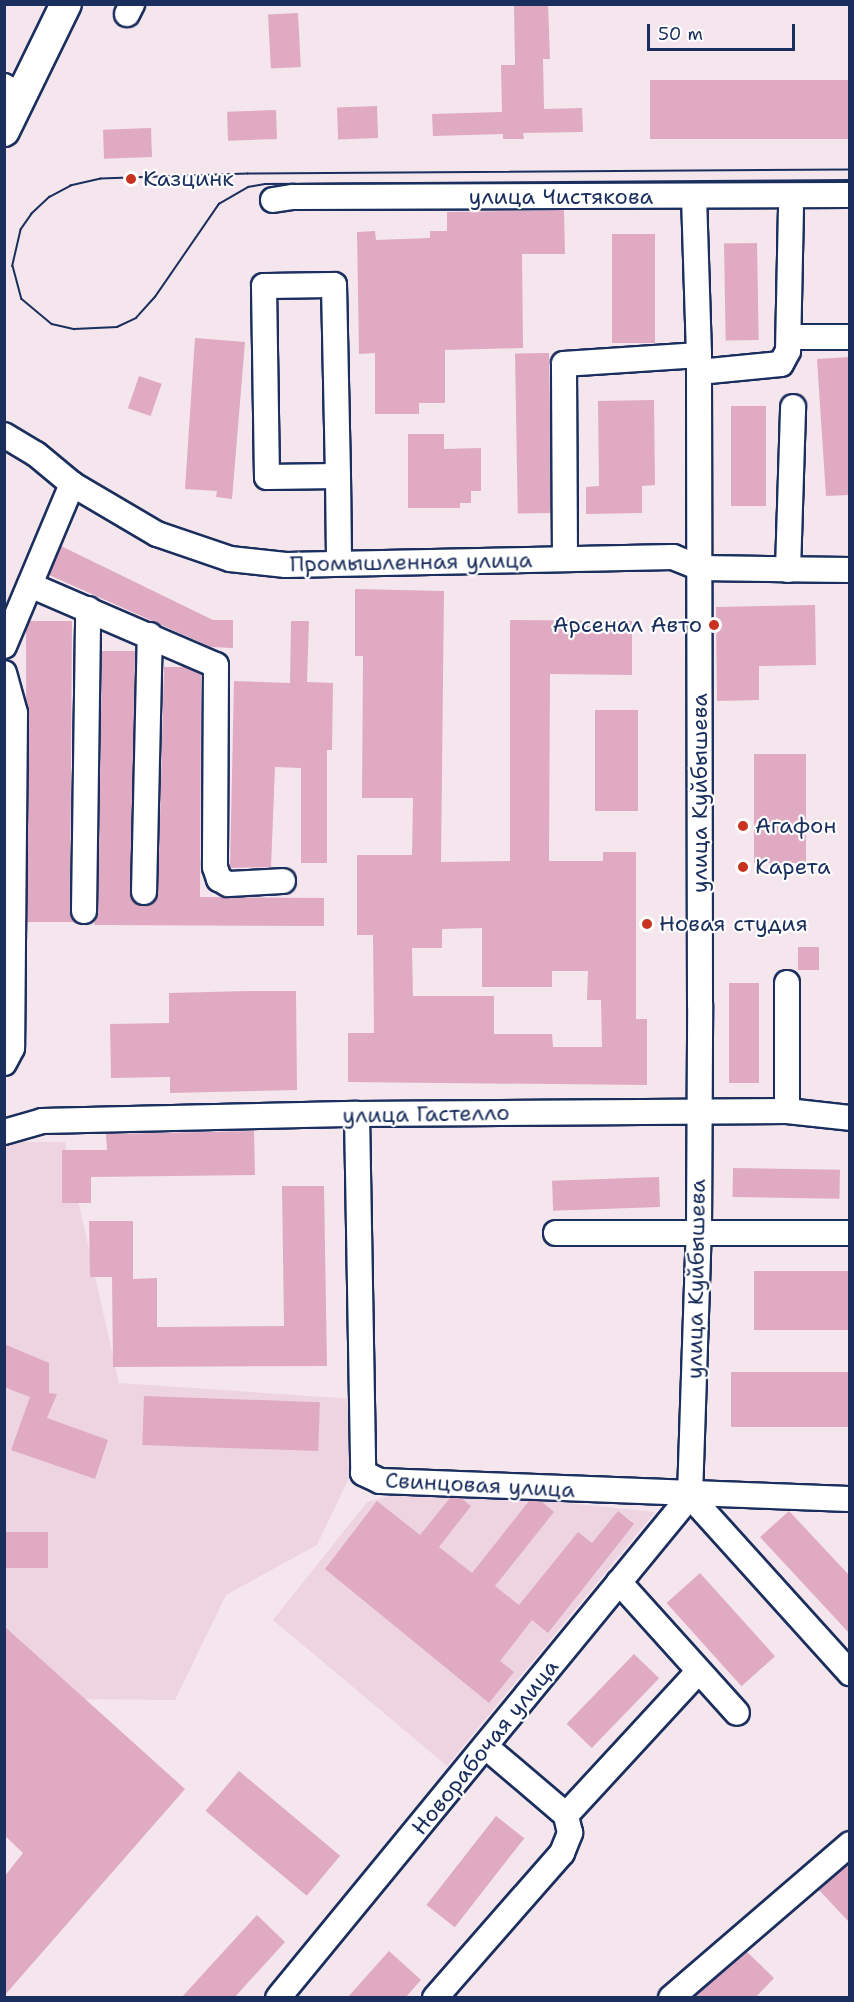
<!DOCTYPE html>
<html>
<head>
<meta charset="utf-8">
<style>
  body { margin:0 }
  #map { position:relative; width:854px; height:2002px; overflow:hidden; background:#f5e6ed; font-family:"Shantell Sans",sans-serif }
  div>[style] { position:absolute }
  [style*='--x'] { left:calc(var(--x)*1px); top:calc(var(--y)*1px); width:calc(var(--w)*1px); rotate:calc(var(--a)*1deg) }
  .built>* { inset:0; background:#eed4e0 }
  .building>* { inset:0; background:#dfaac2; transform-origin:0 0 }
  .roads { filter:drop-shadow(2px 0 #1b2f5e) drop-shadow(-2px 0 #1b2f5e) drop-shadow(0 2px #1b2f5e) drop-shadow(0 -2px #1b2f5e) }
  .minor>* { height:24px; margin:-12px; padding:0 12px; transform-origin:12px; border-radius:12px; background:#fff }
  .major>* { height:30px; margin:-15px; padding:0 15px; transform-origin:15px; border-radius:15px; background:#fff }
  .tram>* { height:1.5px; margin:-0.75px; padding:0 0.75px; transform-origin:0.75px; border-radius:0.75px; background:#1b2f5e }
  .dots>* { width:16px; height:16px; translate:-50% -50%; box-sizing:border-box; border:3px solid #fff; border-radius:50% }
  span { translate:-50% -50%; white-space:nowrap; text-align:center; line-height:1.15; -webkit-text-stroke:4.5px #fff; paint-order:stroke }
  .poi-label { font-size:22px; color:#1b2f5e }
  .left { translate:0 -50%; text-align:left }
  .right { translate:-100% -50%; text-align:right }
  .street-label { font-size:22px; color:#1b2f5e }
  .frame { position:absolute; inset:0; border:6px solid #1b2f5e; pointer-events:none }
  .scale { position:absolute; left:647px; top:24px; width:148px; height:27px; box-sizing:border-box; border:3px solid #1b2f5e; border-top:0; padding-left:8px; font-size:18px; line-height:21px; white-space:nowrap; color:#1b2f5e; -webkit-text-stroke:4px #fff; paint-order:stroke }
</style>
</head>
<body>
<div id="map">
  <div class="built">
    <div style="clip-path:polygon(5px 1142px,65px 1142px,119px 1383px,354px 1399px,357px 1461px,317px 1545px,226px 1595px,175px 1700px,62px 1699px,5px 1780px)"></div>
    <div style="clip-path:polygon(403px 1492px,458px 1492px,655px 1512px,447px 1766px,273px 1620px,367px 1502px)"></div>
  </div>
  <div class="building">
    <div style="clip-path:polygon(514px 4px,548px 4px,550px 59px,543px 59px,544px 109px,582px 108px,583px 132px,523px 133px,524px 139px,503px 139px,503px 134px,433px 136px,432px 114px,502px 112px,501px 65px,515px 65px)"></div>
    <div style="left:298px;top:13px;width:54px;height:30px;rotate:87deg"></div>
    <div style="left:849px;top:80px;width:59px;height:199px;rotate:90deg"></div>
    <div style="left:377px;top:106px;width:32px;height:40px;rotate:88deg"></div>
    <div style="left:276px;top:110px;width:29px;height:49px;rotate:88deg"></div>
    <div style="left:151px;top:128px;width:29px;height:48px;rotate:88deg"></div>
    <div style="clip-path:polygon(564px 210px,565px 254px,522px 254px,523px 348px,445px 350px,445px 403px,419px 403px,419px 414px,375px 414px,375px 353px,359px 354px,357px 232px,375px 231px,376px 240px,430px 238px,430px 231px,447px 231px,447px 212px)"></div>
    <div style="left:612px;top:234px;width:43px;height:109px"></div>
    <div style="left:757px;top:243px;width:97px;height:33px;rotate:89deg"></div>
    <div style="clip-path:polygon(195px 338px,245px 342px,232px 499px,216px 497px,217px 491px,185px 489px)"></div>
    <div style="left:549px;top:353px;width:160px;height:34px;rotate:89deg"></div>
    <div style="clip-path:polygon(849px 357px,849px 495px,826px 496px,817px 359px)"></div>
    <div style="left:139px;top:376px;width:24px;height:34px;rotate:19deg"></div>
    <div style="clip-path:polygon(654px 400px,655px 485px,642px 486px,642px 513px,586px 514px,586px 487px,599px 486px,598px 401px)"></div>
    <div style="left:731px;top:406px;width:35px;height:100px"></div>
    <div style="clip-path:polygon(408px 434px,444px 434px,444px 449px,481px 448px,481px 491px,471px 491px,471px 503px,460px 503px,460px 508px,408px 508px)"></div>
    <div style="clip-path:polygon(61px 546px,213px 620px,233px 620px,233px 648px,211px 647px,49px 575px)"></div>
    <div style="clip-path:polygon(evenodd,355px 589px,444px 591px,441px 862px,510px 861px,510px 620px,632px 621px,632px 675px,550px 674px,549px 861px,603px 861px,603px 852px,636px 852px,636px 1019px,647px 1019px,647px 1085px,348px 1082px,348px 1033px,374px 1033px,373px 935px,357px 935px,357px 855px,412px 855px,413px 798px,362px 798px,363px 656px,355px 656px,355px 589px,482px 928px,482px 987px,552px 987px,552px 971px,588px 971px,587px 1000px,601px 1000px,602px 1047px,553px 1047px,552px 1034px,494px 1034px,494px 996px,413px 996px,412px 948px,442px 948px,442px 929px,482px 928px)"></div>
    <div style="clip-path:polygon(815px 605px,816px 665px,759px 666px,759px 700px,717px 701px,716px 607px)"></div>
    <div style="clip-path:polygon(30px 621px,72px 621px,70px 911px,75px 922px,27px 922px,26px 630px)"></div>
    <div style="clip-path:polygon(291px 621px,309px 621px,307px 682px,333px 683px,332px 750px,327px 750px,327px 863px,301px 863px,301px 768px,275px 767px,271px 867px,230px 868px,234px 681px,290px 683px)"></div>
    <div style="clip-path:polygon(102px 651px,135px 651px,132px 899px,144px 906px,156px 900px,158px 893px,164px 667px,186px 667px,201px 674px,200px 897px,324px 898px,324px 926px,94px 925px,98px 911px)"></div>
    <div style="left:595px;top:710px;width:43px;height:101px"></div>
    <div style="left:754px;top:754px;width:52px;height:109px"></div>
    <div style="left:798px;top:947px;width:21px;height:23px"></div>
    <div style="left:729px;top:983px;width:30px;height:100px"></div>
    <div style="clip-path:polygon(248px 991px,296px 991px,297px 1090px,170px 1093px,170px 1077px,111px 1078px,110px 1024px,169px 1023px,169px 993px)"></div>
    <div style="clip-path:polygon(254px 1131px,255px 1175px,91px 1177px,91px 1203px,62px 1203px,62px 1150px,107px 1150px,106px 1134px)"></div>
    <div style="left:733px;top:1168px;width:107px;height:29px;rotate:1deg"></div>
    <div style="left:659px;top:1177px;width:30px;height:107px;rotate:88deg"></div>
    <div style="clip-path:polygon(282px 1186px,324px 1186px,327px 1366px,113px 1367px,112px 1277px,90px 1277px,89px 1221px,133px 1221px,133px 1279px,157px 1278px,157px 1327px,284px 1326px)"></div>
    <div style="left:754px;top:1271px;width:95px;height:59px"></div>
    <div style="clip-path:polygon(4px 1344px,49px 1363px,49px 1393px,57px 1394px,47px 1418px,108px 1440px,95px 1479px,11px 1450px,30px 1397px,4px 1387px)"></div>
    <div style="left:731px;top:1372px;width:118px;height:55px"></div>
    <div style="left:144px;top:1396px;width:176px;height:49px;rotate:2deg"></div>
    <div style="clip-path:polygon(450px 1498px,461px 1498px,471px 1506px,439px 1547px,472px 1573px,529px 1501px,541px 1501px,554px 1512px,495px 1586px,519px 1605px,578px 1532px,592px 1543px,618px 1511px,634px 1524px,548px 1633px,532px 1620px,500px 1661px,514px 1672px,489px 1703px,325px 1569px,377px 1501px,420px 1535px)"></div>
    <div style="clip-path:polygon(789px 1511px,849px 1575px,849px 1633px,760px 1537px)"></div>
    <div style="left:4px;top:1532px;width:44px;height:36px"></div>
    <div style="left:700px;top:1573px;width:112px;height:45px;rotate:48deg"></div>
    <div style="clip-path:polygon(4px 1626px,185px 1789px,4px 1996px,4px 1877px,23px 1853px,4px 1835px)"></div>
    <div style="left:634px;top:1654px;width:35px;height:97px;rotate:44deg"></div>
    <div style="left:239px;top:1771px;width:132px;height:52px;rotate:40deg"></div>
    <div style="left:496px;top:1816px;width:36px;height:113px;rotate:38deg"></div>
    <div style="clip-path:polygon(849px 1863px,849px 1922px,819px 1890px)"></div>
    <div style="clip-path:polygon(257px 1915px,285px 1942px,234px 1998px,181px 1998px)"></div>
    <div style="clip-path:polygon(389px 1951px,421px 1980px,405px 1998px,347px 1998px)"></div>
    <div style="clip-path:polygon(747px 1952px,774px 1978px,755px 1998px,693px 1998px)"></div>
  </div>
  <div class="roads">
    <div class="minor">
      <div style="--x:127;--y:14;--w:11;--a:-63"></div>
      <div style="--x:4;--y:86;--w:21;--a:28"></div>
      <div style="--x:273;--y:200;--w:20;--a:-9"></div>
      <div style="--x:293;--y:197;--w:557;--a:-0.21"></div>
      <div style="--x:789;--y:337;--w:61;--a:0"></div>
      <div style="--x:699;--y:372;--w:82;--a:-5.6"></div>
      <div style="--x:781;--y:364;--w:15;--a:-62"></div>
      <div style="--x:788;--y:351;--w:142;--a:-88.8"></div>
      <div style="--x:4;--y:435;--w:37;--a:31"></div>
      <div style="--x:36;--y:454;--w:47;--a:39.8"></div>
      <div style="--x:72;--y:484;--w:99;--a:30.5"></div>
      <div style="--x:157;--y:534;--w:77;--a:18.9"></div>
      <div style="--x:230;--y:559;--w:56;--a:6.1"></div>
      <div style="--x:286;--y:565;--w:387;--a:-1.2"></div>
      <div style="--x:673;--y:557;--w:29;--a:22"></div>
      <div style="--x:700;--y:568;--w:150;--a:0.8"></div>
      <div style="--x:338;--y:476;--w:71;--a:179.2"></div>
      <div style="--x:267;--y:477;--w:191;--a:-90.9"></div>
      <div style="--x:264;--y:286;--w:70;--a:-0.8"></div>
      <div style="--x:334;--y:285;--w:191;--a:88.8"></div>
      <div style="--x:338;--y:476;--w:86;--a:89.3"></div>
      <div style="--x:565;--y:559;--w:195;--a:-90.3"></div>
      <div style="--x:564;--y:364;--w:135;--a:-3.8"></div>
      <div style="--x:788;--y:570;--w:163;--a:-88.2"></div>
      <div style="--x:30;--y:585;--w:202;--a:23.3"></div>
      <div style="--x:216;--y:665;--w:202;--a:90.3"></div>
      <div style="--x:215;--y:867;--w:13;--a:72"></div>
      <div style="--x:219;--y:879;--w:10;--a:29"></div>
      <div style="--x:228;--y:884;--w:55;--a:-3.1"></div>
      <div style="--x:4;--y:646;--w:176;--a:-67.2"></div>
      <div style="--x:4;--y:673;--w:41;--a:74.6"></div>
      <div style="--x:15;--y:713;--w:335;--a:90.5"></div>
      <div style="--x:12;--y:1048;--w:17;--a:118"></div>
      <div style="--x:144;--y:892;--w:257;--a:-88.7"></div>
      <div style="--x:84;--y:911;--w:302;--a:-89.2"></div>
      <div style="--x:787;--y:1111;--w:128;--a:-90"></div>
      <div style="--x:357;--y:1114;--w:359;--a:89"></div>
      <div style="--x:363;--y:1473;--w:19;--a:25"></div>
      <div style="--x:380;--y:1481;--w:470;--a:2.2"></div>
      <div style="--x:4;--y:1132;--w:40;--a:-16"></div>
      <div style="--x:42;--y:1121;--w:315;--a:-1.3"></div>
      <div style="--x:357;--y:1114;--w:430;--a:-0.4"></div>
      <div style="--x:787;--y:1111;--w:63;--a:6.3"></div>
      <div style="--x:556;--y:1233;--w:294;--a:0"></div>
      <div style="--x:690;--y:1496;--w:266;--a:-88.1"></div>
      <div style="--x:699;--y:1230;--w:225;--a:-89.7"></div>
      <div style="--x:700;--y:1005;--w:650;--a:-90.09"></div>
      <div style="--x:699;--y:355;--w:157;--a:-91.8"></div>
      <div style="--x:690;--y:1496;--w:239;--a:47.9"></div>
      <div style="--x:619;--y:1582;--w:176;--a:48"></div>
      <div style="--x:566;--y:1815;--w:195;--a:-47.3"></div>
      <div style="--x:278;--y:1998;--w:649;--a:-50.62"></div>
      <div style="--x:435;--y:1998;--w:193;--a:-48.8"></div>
      <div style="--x:562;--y:1853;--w:22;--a:-68"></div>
      <div style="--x:570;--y:1833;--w:18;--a:-103"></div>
      <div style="--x:566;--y:1815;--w:106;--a:-139.6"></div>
      <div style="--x:671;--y:1998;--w:236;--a:-40.7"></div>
    </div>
    <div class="major">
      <div style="--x:4;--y:131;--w:141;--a:-64"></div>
    </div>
  </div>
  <div class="tram">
    <div style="--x:850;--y:170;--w:602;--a:179.62"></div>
    <div style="--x:248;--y:174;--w:147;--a:178.1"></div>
    <div style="--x:101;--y:179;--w:31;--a:167"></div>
    <div style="--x:71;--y:186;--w:24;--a:152"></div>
    <div style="--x:50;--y:197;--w:25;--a:137"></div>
    <div style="--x:32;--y:214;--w:19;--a:125"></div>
    <div style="--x:21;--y:230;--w:37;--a:103"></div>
    <div style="--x:13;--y:266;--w:34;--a:75"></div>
    <div style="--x:22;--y:299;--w:39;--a:40"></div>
    <div style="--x:52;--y:324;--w:23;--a:13"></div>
    <div style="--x:74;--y:329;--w:43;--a:-2.7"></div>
    <div style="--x:117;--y:327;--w:21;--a:-25"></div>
    <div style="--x:136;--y:318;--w:28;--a:-48"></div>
    <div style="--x:155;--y:297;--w:113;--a:-55.5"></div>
    <div style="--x:219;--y:204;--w:34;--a:-30"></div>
    <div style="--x:248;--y:187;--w:17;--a:-10"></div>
    <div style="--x:265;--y:184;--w:585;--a:-0.39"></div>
  </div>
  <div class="dots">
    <div style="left:131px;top:179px;background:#c8321e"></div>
    <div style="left:714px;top:625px;background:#c8321e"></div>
    <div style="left:743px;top:826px;background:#c8321e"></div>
    <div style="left:743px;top:867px;background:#c8321e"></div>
    <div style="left:647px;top:924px;background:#c8321e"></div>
  </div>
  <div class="poi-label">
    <span class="left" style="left:143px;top:179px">Казцинк</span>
    <span class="right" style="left:702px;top:625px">Арсенал Авто</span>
    <span class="left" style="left:755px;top:826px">Агафон</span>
    <span class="left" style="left:755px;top:867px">Карета</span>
    <span class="left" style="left:659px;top:924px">Новая студия</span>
  </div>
  <div class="street-label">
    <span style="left:561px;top:197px">улица Чистякова</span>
    <span style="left:411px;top:562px;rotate:-1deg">Промышленная улица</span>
    <span style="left:700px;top:793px;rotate:-90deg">улица Куйбышева</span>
    <span style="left:426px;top:1114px;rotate:-1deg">улица Гастелло</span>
    <span style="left:696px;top:1279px;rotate:-89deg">улица Куйбышева</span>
    <span style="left:480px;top:1485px;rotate:3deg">Свинцовая улица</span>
    <span style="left:485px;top:1747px;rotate:-51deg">Новорабочая улица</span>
  </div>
  <div class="frame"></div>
  <div class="scale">50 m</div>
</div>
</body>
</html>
